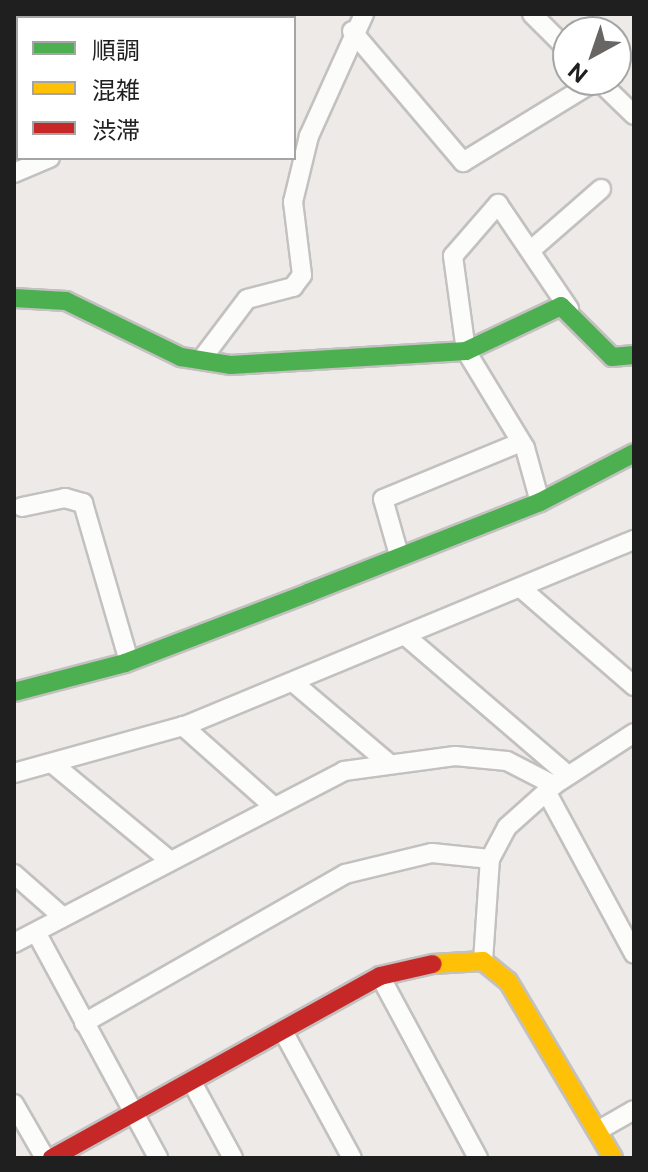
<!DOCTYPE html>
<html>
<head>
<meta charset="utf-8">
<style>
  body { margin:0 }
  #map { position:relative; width:648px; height:1172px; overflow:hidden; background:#edeae7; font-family:"Public Sans","Noto Sans JP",sans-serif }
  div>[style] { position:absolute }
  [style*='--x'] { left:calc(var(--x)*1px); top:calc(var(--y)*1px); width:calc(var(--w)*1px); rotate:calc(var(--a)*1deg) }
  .forest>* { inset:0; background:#cddabd }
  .roads { filter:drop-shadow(2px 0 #c3c1c0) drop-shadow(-2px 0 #c3c1c0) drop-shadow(0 2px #c3c1c0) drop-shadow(0 -2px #c3c1c0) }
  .street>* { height:18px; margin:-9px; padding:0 9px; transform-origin:9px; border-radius:9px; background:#fcfcfb }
  .fast>* { height:18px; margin:-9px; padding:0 9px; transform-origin:9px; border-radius:9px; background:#4caf50 }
  .slow>* { height:18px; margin:-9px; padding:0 9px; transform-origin:9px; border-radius:9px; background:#ffc107 }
  .jam>* { height:18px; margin:-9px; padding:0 9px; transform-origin:9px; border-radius:9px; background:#c62828 }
  span { translate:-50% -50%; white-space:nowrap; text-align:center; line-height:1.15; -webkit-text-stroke:7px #fff; paint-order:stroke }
  .frame { position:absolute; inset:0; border:16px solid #1f1f1f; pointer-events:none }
  .legend { position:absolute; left:16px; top:16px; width:280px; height:144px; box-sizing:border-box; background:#fff; border:2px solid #a5a5a5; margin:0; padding:10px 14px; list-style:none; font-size:24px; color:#1f1f1f }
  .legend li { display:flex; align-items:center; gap:16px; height:40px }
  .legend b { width:40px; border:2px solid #a5a5a5 }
  .north { position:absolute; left:552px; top:16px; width:80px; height:80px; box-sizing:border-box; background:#fff; border:2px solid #a5a5a5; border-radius:50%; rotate:220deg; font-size:22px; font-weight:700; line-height:32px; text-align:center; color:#1f1f1f }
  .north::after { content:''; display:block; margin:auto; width:28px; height:36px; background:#676665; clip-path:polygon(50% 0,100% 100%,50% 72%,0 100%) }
</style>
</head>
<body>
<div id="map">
  <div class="forest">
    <div style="clip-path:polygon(28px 14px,118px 14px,26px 18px)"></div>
    <div style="clip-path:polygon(14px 25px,18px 27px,14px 157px)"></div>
  </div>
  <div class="roads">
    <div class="street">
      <div style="--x:532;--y:14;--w:51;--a:45"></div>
      <div style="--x:352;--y:31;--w:172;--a:49.7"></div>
      <div style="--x:463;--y:162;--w:157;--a:-31.5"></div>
      <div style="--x:598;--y:80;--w:50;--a:44.2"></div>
      <div style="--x:14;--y:173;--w:39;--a:-23"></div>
      <div style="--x:531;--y:250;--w:93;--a:-41.1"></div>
      <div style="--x:201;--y:360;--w:76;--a:-53"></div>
      <div style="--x:247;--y:299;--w:48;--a:-14.6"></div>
      <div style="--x:293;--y:287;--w:15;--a:-53"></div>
      <div style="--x:302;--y:275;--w:74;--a:-97"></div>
      <div style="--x:293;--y:202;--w:68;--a:-76.4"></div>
      <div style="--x:309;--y:136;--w:134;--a:-65.7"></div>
      <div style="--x:540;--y:502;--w:56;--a:-105.5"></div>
      <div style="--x:525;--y:448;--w:114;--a:-121.3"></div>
      <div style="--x:466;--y:351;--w:96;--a:-97.8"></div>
      <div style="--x:453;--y:256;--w:69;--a:-49.1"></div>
      <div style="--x:498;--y:204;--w:127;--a:55.9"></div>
      <div style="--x:22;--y:507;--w:44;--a:-11.8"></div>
      <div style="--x:65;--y:498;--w:19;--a:16"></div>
      <div style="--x:83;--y:503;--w:165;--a:73.8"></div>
      <div style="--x:399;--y:555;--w:58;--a:-105.9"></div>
      <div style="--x:383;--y:499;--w:149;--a:-22.4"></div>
      <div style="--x:522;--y:589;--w:148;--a:40.9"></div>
      <div style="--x:408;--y:638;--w:211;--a:40.6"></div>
      <div style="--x:294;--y:683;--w:122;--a:40.3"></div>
      <div style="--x:183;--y:726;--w:119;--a:41.6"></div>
      <div style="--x:53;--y:764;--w:149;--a:39.6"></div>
      <div style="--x:14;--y:773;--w:180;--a:-15.5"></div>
      <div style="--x:187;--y:725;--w:484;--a:-22.5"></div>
      <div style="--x:546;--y:791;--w:185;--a:61.6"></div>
      <div style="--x:14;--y:874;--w:65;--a:41.3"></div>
      <div style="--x:36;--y:932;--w:257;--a:61.6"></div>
      <div style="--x:14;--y:943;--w:372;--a:-27.5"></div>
      <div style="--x:344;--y:771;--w:112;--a:-7.7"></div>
      <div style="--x:455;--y:756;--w:52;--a:5.5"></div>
      <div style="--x:507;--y:761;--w:53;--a:27.1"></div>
      <div style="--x:483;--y:961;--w:102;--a:-86.1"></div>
      <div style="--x:490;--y:859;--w:36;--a:-62"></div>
      <div style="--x:507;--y:827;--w:63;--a:-41.8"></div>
      <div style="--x:554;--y:785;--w:95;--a:-33"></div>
      <div style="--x:380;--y:976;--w:207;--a:61.7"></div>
      <div style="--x:84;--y:1023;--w:301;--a:-29.7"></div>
      <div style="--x:345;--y:874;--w:89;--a:-13.6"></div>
      <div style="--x:432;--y:853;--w:58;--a:5.9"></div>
      <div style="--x:284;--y:1033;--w:142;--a:61.5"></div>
      <div style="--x:193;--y:1084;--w:84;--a:61.6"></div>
      <div style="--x:14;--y:1104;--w:62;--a:60.1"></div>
      <div style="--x:599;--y:1130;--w:40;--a:-29.7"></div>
    </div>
    <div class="fast">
      <div style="--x:14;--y:298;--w:52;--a:3.3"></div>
      <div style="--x:66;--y:301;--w:128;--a:26"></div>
      <div style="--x:181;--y:357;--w:51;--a:9.1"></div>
      <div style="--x:231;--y:365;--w:235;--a:-3.4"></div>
      <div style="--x:466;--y:351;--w:105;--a:-25.3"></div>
      <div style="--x:561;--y:306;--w:72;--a:45"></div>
      <div style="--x:612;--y:357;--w:22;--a:-5"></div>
      <div style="--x:14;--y:692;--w:115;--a:-14.6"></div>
      <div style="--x:125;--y:663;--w:196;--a:-20.9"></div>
      <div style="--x:308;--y:593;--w:249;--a:-21.4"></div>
      <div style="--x:540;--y:502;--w:106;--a:-27.5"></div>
    </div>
    <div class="slow">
      <div style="--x:433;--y:964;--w:50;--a:-3.4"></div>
      <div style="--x:483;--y:961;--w:32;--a:39"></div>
      <div style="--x:508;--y:981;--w:206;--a:59.3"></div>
    </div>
    <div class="jam">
      <div style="--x:52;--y:1158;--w:375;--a:-29"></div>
      <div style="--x:380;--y:976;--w:54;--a:-12.8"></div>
    </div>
  </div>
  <div class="frame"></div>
  <ul class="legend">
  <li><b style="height:10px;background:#4caf50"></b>順調</li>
  <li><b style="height:10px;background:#ffc107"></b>混雑</li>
  <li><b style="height:10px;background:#c62828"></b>渋滞</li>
  </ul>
  <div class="north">N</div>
</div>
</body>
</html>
